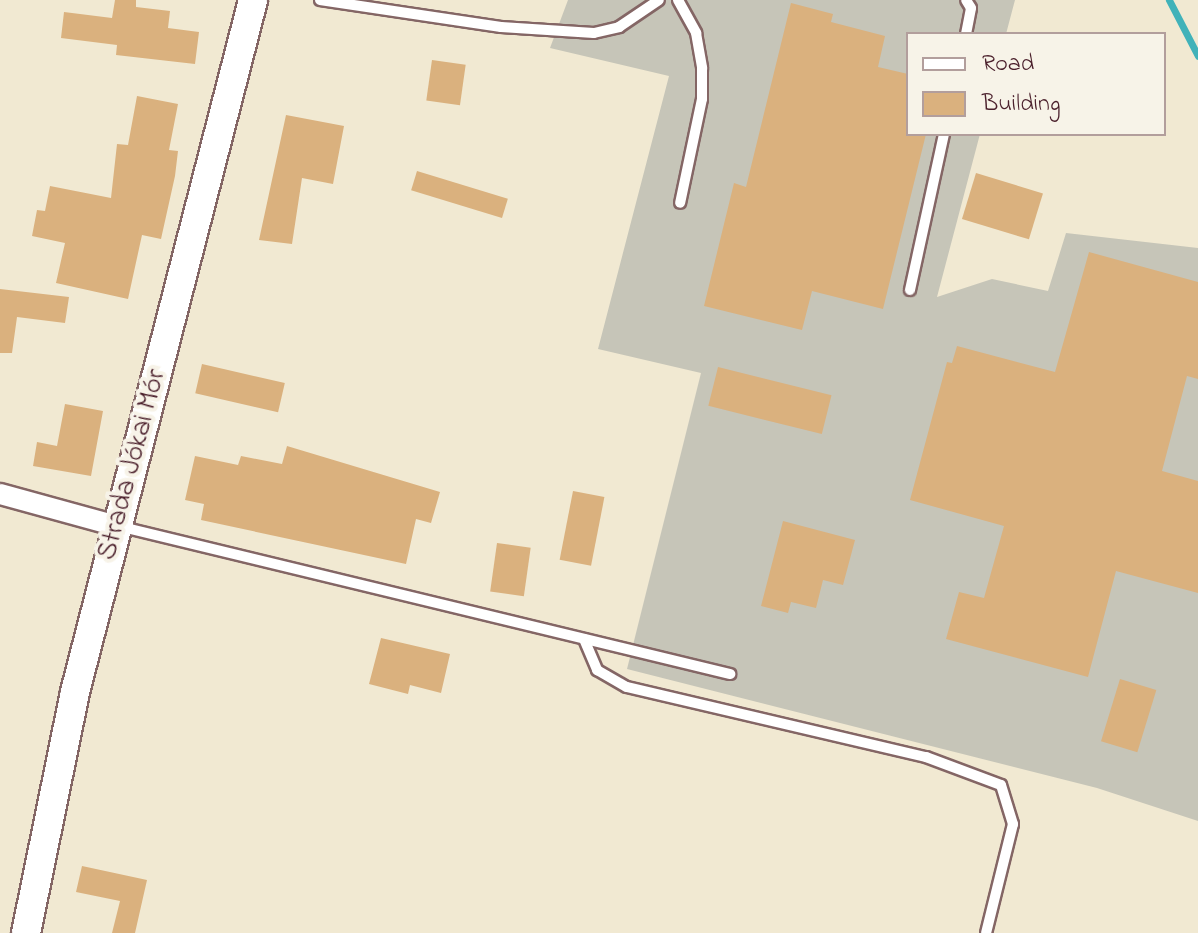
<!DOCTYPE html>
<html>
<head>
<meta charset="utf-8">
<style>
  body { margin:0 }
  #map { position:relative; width:1198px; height:933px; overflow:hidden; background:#f1e9d2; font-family:"Indie Flower",sans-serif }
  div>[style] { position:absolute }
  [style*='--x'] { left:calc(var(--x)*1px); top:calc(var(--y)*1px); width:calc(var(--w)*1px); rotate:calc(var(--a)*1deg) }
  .industrial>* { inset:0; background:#c6c5b8 }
  .stream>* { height:7px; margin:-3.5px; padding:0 3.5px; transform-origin:3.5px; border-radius:3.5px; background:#41b2b9 }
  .building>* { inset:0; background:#dab17e; transform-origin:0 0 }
  .roads { filter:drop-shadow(2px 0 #846665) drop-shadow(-2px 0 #846665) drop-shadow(0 2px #846665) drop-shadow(0 -2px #846665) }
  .lane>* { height:10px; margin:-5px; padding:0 5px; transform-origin:5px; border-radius:5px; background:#fff }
  .street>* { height:20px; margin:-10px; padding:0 10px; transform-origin:10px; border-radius:10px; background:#fff }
  .secondary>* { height:28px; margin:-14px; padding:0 14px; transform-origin:14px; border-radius:14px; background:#fff }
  span { translate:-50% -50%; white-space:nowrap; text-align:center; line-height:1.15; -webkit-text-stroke:8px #f7f3e8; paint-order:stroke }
  .street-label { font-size:28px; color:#4a1f2b }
  .legend { position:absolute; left:906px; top:32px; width:260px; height:104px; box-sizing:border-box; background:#f7f3e8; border:2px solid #b29e9c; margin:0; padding:10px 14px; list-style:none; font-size:24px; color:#4a1f2b }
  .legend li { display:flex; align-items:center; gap:16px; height:40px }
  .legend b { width:40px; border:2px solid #b29e9c }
</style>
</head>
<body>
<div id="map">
  <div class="industrial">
    <div style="clip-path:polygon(568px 0,1015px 0,1006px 34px,908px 34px,908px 134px,980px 134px,937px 297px,992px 279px,1048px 291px,1066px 233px,1198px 248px,1198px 821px,1097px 788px,627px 669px,701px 373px,598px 349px,669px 76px,550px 48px)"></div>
  </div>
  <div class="stream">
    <div style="--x:1169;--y:0;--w:63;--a:62.6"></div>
  </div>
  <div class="building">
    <div style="clip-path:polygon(115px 0,136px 0,136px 7px,170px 11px,168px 28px,199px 32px,195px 64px,116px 55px,117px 45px,61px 38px,64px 12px,112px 18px)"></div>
    <div style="clip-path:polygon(791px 3px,833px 14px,831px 22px,885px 36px,878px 67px,908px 74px,908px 134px,926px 134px,883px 309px,812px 291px,802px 330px,704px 306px,734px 183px,746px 187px)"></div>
    <div style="left:432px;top:60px;width:34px;height:41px;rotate:8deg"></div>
    <div style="clip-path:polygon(137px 96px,178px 104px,169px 150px,178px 151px,175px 176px,161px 239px,142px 235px,128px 299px,56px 283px,65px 243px,32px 236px,37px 210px,45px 211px,50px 186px,111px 198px,117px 144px,128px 145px)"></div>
    <div style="clip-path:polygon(286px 115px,344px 126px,333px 184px,302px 178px,292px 244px,259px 240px)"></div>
    <div style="left:417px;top:171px;width:95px;height:20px;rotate:17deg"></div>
    <div style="left:976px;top:173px;width:70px;height:48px;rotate:17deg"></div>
    <div style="clip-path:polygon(1089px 252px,1198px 282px,1198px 379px,1187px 376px,1162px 471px,1198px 481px,1198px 593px,1116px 571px,1088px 677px,946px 639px,959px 592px,984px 598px,1004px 526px,910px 500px,947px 362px,952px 363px,957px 346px,1055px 372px)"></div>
    <div style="clip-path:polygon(0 289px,69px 297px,65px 323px,17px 317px,12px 353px,0 353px)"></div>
    <div style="left:202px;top:364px;width:85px;height:30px;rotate:13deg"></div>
    <div style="left:718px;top:367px;width:117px;height:40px;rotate:14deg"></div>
    <div style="clip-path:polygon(65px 404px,103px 411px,91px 476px,33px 466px,37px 442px,57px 446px)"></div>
    <div style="clip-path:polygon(287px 446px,440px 492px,431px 523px,416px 519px,406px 564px,201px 520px,204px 504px,185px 500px,195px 456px,238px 465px,241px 456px,282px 464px)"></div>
    <div style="left:573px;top:491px;width:32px;height:70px;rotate:11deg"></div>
    <div style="clip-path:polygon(783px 521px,855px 540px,843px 585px,823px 580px,816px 608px,791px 602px,788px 613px,761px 606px)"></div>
    <div style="left:497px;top:543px;width:34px;height:49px;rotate:8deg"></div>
    <div style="clip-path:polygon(381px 638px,450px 654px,441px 693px,410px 685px,408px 694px,369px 684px)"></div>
    <div style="left:1120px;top:679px;width:38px;height:65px;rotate:17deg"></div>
    <div style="clip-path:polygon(82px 866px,147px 880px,135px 933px,112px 933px,120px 901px,76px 892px)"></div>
  </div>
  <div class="roads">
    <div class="lane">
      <div style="--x:320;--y:0;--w:183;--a:8.5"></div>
      <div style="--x:501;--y:27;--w:93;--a:3.7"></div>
      <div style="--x:594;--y:33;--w:26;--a:-13"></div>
      <div style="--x:619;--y:27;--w:48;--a:-34"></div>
      <div style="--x:678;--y:0;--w:38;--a:61"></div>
      <div style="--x:696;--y:33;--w:36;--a:80"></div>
      <div style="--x:702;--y:68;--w:31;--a:90"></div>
      <div style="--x:702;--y:99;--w:106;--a:101.9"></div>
      <div style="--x:966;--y:34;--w:26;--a:-79"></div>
      <div style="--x:971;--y:8;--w:9;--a:-122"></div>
      <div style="--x:910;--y:290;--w:160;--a:-77.7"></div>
      <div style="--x:118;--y:526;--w:630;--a:13.59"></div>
      <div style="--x:584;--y:639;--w:34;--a:67"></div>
      <div style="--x:597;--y:670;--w:34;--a:30"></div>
      <div style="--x:627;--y:687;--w:307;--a:13.2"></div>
      <div style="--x:926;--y:757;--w:80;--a:20.5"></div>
      <div style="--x:1001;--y:785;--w:41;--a:72.9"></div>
      <div style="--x:1013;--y:824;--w:112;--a:103.9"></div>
    </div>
    <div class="street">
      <div style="--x:0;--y:494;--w:121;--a:15.3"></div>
    </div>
    <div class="secondary">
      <div style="--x:26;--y:933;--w:246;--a:-78.5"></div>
      <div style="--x:75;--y:692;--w:715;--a:-75.57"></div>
    </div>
  </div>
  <div class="street-label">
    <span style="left:133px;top:465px;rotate:-75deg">Strada Jókai Mór</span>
  </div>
  <ul class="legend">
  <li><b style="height:10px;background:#fff"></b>Road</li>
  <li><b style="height:22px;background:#dab17e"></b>Building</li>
  </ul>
</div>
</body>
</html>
